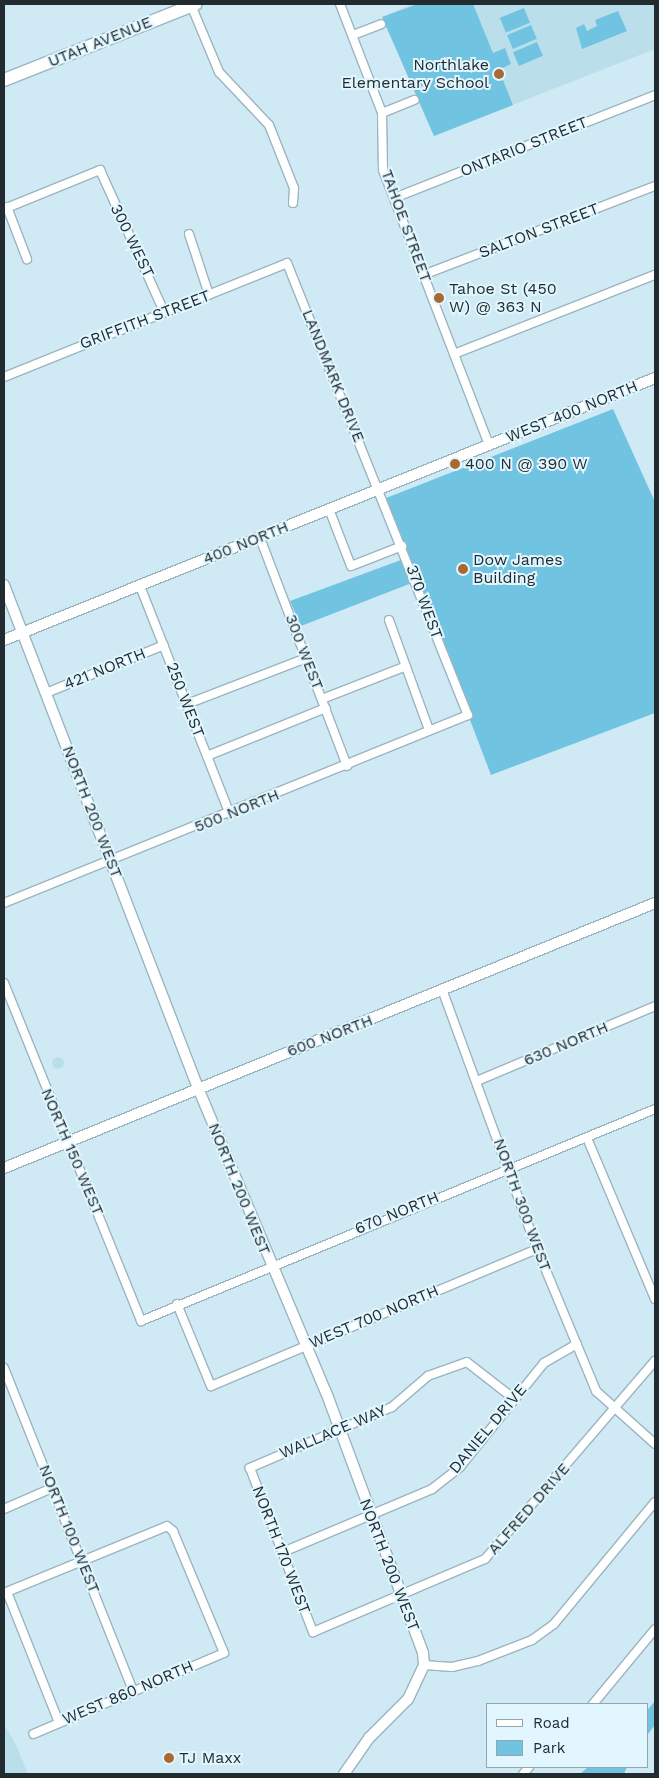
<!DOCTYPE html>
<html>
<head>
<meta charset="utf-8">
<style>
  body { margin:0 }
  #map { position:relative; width:659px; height:1778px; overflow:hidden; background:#cfeaf4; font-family:"Work Sans",sans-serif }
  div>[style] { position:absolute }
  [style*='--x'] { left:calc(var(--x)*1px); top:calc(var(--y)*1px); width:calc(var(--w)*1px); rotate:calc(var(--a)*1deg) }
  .built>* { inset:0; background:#bbdeeb }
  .round { border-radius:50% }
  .green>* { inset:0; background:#70c4e2; transform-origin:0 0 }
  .roads { filter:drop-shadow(1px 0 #9bb5bf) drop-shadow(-1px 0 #9bb5bf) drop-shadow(0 1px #9bb5bf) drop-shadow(0 -1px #9bb5bf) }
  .minor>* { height:8px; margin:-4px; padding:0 4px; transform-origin:4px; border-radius:4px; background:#fff }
  .tertiary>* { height:10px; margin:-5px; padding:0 5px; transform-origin:5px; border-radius:5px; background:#fff }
  .primary>* { height:12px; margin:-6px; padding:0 6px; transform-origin:6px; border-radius:6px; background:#fff }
  .dots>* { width:14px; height:14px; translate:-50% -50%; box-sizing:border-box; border:2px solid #e1f6fe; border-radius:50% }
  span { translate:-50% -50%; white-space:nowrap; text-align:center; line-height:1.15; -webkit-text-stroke:4px #e1f6fe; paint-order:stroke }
  .street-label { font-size:16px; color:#222c30 }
  .poi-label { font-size:16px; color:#222c30 }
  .right { translate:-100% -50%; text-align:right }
  .left { translate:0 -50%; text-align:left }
  .frame { position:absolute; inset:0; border:5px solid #222c30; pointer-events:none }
  .legend { position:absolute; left:486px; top:1703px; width:162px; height:65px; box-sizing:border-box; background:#e1f6fe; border:1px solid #95a5ac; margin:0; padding:6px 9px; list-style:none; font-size:15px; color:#222c30 }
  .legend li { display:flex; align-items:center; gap:10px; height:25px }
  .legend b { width:25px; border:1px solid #95a5ac }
</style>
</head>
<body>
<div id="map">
  <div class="built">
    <div style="clip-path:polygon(412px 4px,655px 4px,655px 49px,434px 136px,382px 17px)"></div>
    <div class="round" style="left:52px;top:1057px;width:12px;height:12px"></div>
    <div style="clip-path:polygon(4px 1724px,16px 1745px,28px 1774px,4px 1774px)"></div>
  </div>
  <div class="green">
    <div style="clip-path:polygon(418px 4px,473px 4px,493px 53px,505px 48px,511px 64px,499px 70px,513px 105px,434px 136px,382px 17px)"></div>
    <div style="left:524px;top:8px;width:16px;height:26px;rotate:68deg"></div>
    <div style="clip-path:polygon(618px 11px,627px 31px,582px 49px,576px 28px,584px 24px,587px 31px,597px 26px,595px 20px)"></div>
    <div style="left:531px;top:25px;width:15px;height:26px;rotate:67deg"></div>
    <div style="left:537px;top:42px;width:15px;height:26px;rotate:67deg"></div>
    <div style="clip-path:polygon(613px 409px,655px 502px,655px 713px,491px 775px,417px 581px,301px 626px,290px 601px,409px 557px,386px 498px)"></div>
    <div style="clip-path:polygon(655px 1701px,655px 1725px,648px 1734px,648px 1709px)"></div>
    <div style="clip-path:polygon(588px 1767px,627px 1767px,624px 1774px,580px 1774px)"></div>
  </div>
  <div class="roads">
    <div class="minor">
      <div style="--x:340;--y:4;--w:117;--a:68.9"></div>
      <div style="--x:382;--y:113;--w:57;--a:89"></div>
      <div style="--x:383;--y:170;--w:295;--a:68.9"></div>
      <div style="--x:191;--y:5;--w:73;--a:67.3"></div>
      <div style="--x:219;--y:72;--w:73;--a:46.7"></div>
      <div style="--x:269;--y:125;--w:68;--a:68.4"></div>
      <div style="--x:294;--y:188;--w:15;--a:94"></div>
      <div style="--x:353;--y:35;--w:30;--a:-21"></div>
      <div style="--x:382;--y:113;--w:35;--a:-22"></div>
      <div style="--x:394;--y:198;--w:281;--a:-21.5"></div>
      <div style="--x:7;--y:207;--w:56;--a:69"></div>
      <div style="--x:4;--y:209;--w:104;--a:-22.1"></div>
      <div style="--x:100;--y:170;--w:156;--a:65.7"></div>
      <div style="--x:189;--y:234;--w:64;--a:71.8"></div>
      <div style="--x:423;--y:275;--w:248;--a:-21"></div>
      <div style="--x:454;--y:354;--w:216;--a:-21.5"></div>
      <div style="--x:4;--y:377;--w:305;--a:-21.9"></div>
      <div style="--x:287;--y:263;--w:487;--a:68.2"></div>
      <div style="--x:468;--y:715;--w:501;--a:157.94"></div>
      <div style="--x:329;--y:509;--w:61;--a:68.9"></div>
      <div style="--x:351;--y:566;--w:55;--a:-21.4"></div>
      <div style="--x:260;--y:538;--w:244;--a:69.1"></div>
      <div style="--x:140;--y:586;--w:245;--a:68.5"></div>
      <div style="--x:389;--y:620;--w:117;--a:70"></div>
      <div style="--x:46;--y:693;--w:127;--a:-22.1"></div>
      <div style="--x:322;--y:699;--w:90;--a:-21.4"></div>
      <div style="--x:187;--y:704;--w:128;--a:-21.1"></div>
      <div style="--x:207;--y:756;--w:128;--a:-22"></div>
      <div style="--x:4;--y:983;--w:365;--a:67.9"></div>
      <div style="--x:141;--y:1321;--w:556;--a:-22.41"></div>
      <div style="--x:443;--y:992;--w:274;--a:69.9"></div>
      <div style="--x:537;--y:1249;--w:154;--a:67.4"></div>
      <div style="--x:596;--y:1391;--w:79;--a:41.9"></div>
      <div style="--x:477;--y:1081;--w:193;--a:-22.8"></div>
      <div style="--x:587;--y:1138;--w:175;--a:67.1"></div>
      <div style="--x:177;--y:1304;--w:89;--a:67.5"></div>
      <div style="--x:211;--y:1386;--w:354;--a:-22.8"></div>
      <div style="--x:4;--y:1368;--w:348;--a:68.2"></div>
      <div style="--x:513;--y:1398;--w:58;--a:-142"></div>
      <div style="--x:467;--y:1362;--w:41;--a:160.3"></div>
      <div style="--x:428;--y:1376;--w:48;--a:139.3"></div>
      <div style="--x:392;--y:1407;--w:155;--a:156.8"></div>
      <div style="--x:250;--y:1468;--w:176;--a:69"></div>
      <div style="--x:313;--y:1632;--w:187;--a:-23"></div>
      <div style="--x:485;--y:1559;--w:261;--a:-49.4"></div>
      <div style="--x:4;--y:1509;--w:52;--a:-23.6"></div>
      <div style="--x:283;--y:1552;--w:162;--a:-22.9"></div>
      <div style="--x:432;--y:1489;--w:36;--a:-38"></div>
      <div style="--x:460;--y:1467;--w:134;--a:-51.1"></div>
      <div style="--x:544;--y:1363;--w:38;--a:-30"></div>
      <div style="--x:7;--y:1592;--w:141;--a:68.3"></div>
      <div style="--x:4;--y:1593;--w:176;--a:-22.3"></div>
      <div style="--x:167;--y:1526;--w:8;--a:40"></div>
      <div style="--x:173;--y:1531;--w:132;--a:67.3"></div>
      <div style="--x:224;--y:1653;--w:207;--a:157"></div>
      <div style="--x:424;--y:1665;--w:28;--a:4"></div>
      <div style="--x:452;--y:1667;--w:27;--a:-13"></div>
      <div style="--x:478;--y:1661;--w:58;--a:-21.3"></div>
      <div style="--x:532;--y:1640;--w:27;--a:-36"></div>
      <div style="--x:554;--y:1624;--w:158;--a:-50.4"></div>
      <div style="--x:593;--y:1704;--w:97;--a:-50.4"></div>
      <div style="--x:523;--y:1774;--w:9;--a:-49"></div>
    </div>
    <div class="tertiary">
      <div style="--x:4;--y:585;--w:539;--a:68.91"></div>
      <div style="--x:198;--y:1088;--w:330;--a:67.2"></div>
      <div style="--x:326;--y:1392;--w:278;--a:69.6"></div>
      <div style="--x:423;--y:1653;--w:12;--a:85"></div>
      <div style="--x:424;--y:1665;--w:38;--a:115"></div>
      <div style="--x:408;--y:1699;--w:55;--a:135"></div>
      <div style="--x:369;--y:1738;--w:44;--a:124.8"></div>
      <div style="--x:4;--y:640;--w:702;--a:-21.92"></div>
      <div style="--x:4;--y:1168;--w:703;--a:-22.15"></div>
    </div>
    <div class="primary">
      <div style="--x:4;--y:80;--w:206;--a:-21.6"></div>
    </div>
  </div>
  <div class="dots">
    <div style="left:499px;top:74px;background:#a96932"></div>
    <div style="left:439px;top:298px;background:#a96932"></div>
    <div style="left:455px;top:464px;background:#a96932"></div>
    <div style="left:463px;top:569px;background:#a96932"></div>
    <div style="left:169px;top:1758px;background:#a96932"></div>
  </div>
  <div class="street-label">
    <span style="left:100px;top:42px;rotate:-22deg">UTAH AVENUE</span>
    <span style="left:524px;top:147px;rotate:-22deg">ONTARIO STREET</span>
    <span style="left:406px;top:226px;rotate:70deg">TAHOE STREET</span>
    <span style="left:539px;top:231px;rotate:-21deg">SALTON STREET</span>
    <span style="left:132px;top:241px;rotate:64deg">300 WEST</span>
    <span style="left:145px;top:320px;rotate:-21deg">GRIFFITH STREET</span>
    <span style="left:333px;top:376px;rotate:68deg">LANDMARK DRIVE</span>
    <span style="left:572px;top:412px;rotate:-22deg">WEST 400 NORTH</span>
    <span style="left:246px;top:543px;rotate:-22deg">400 NORTH</span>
    <span style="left:424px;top:602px;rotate:70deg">370 WEST</span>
    <span style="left:304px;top:652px;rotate:69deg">300 WEST</span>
    <span style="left:105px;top:669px;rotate:-22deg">421 NORTH</span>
    <span style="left:185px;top:700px;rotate:69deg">250 WEST</span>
    <span style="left:237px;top:811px;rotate:-22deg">500 NORTH</span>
    <span style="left:92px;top:812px;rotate:69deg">NORTH 200 WEST</span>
    <span style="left:330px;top:1036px;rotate:-21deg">600 NORTH</span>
    <span style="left:566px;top:1044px;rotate:-23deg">630 NORTH</span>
    <span style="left:72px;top:1152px;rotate:67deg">NORTH 150 WEST</span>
    <span style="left:239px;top:1189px;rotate:68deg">NORTH 200 WEST</span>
    <span style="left:522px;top:1205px;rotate:70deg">NORTH 300 WEST</span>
    <span style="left:397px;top:1213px;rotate:-22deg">670 NORTH</span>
    <span style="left:374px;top:1317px;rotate:-23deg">WEST 700 NORTH</span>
    <span style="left:488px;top:1429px;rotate:-50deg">DANIEL DRIVE</span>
    <span style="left:333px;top:1432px;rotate:-23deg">WALLACE WAY</span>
    <span style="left:529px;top:1509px;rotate:-49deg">ALFRED DRIVE</span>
    <span style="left:69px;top:1529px;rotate:68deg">NORTH 100 WEST</span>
    <span style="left:281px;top:1550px;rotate:69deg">NORTH 170 WEST</span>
    <span style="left:389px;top:1565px;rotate:69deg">NORTH 200 WEST</span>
    <span style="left:128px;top:1693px;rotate:-23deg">WEST 860 NORTH</span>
  </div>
  <div class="poi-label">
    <span class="right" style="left:489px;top:74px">Northlake<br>Elementary School</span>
    <span class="left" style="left:449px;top:298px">Tahoe St (450<br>W) @ 363 N</span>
    <span class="left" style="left:465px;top:464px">400 N @ 390 W</span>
    <span class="left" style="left:473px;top:569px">Dow James<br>Building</span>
    <span class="left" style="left:179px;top:1758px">TJ Maxx</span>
  </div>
  <div class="frame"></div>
  <ul class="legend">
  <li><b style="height:6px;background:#fff"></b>Road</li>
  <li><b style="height:14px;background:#70c4e2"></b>Park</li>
  </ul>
</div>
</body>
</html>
